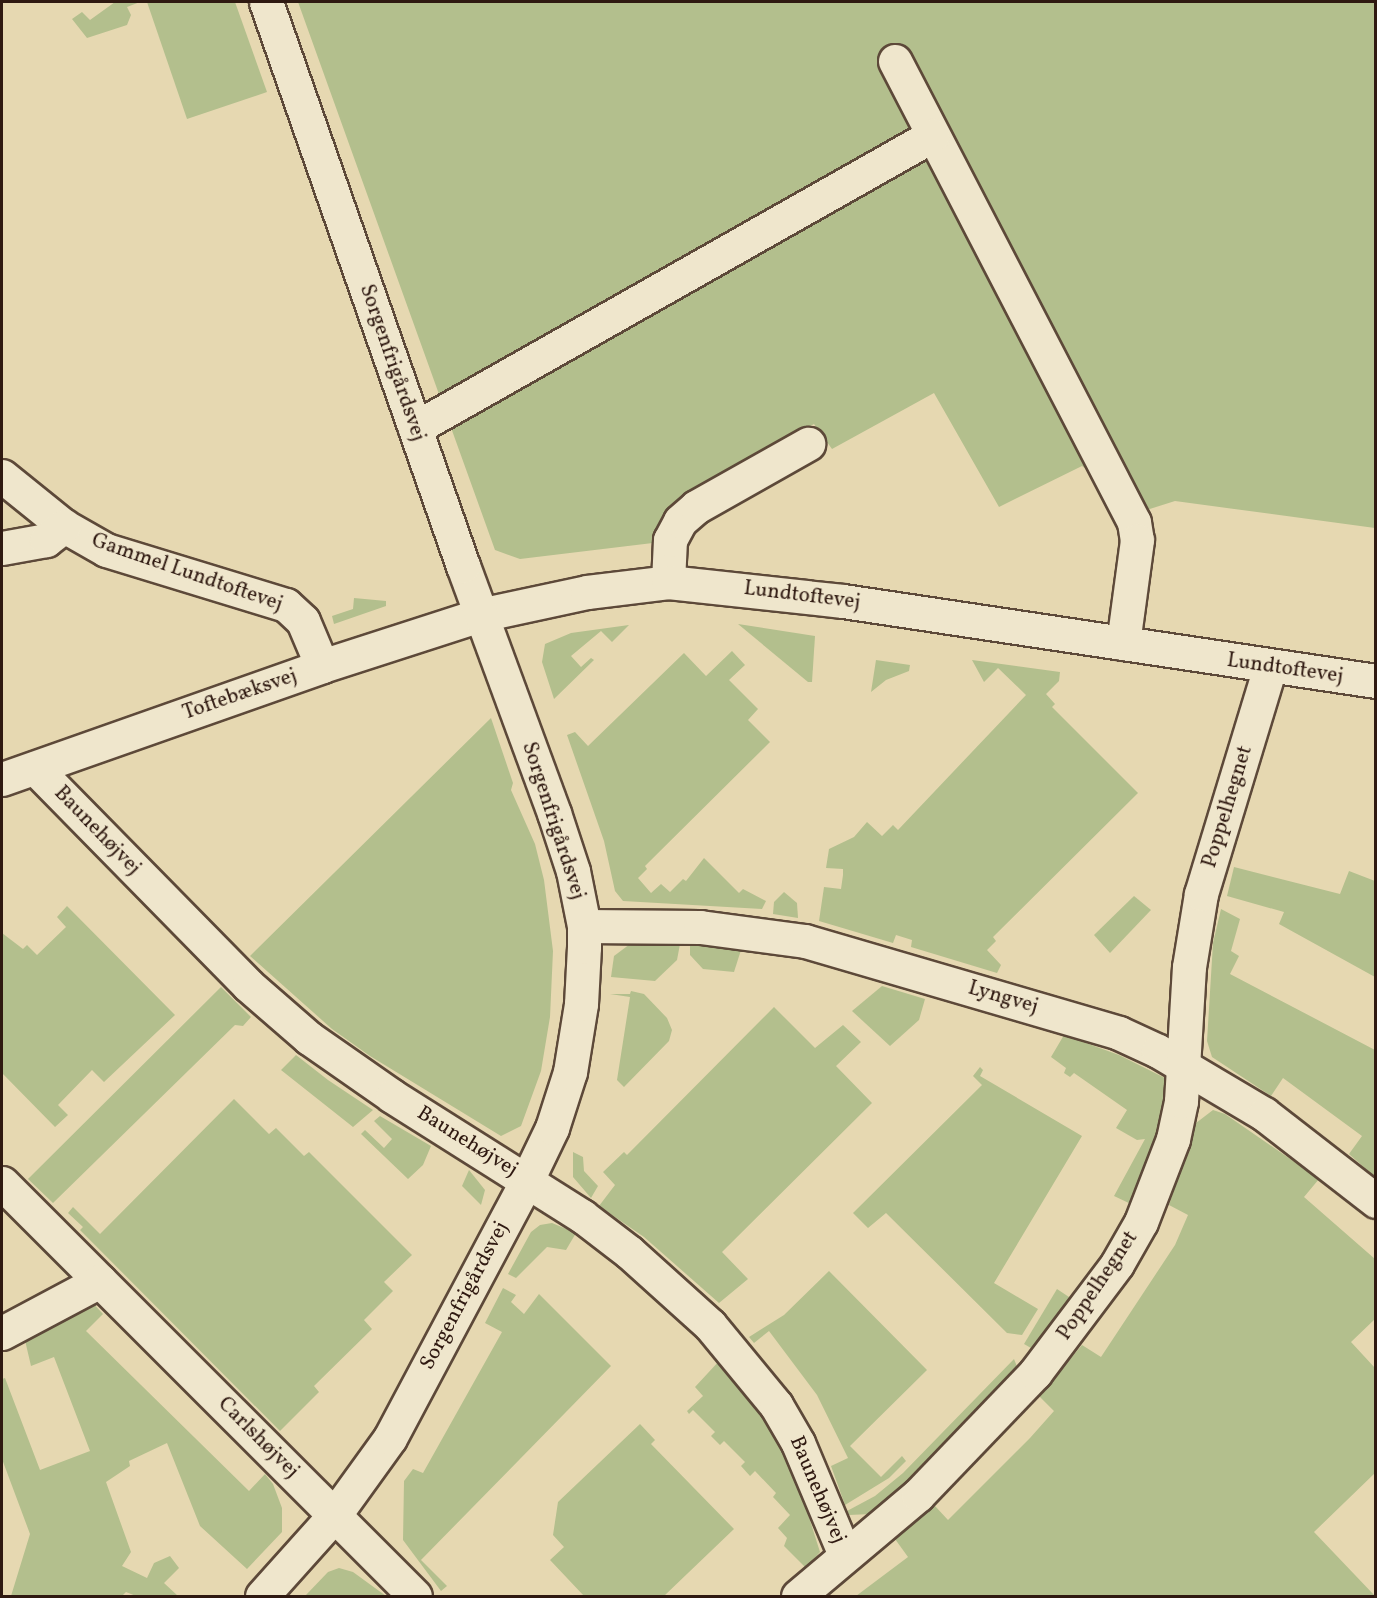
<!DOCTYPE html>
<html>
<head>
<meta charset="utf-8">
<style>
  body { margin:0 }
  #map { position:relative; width:1377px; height:1598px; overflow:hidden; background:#e6d8b1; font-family:Vollkorn,serif }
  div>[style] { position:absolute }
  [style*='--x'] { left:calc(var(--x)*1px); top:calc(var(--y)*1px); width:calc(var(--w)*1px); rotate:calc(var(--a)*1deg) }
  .green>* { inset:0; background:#b3bf8d }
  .roads { filter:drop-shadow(2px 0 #5d4939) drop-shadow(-2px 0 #5d4939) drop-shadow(0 2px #5d4939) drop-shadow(0 -2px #5d4939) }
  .minor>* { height:33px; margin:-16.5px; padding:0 16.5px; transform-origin:16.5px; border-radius:16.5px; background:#efe6cc }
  span { translate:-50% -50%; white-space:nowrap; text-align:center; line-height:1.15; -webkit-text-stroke:4.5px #efe6cc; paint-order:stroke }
  .street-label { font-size:21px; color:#2f1911 }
  .frame { position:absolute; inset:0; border:3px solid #2f1911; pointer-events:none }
</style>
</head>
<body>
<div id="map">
  <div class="green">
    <div style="clip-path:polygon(115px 2px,140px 2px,127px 7px,131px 15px,127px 25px,87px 38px,72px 19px,82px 12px,90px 20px)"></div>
    <div style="clip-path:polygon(147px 2px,235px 2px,267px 92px,187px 119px)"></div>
    <div style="clip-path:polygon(298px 2px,1375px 2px,1375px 528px,1175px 501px,1115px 520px,1089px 471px,1082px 466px,999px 507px,934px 393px,832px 449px,814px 424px,686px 496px,661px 542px,520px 559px,495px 550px)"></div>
    <div style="clip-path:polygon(354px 598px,386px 601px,386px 606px,334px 624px,332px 616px,353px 609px)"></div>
    <div style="clip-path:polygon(738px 624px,815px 636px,812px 682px,808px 682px)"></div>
    <div style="clip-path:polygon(629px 625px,612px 642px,601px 631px,571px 656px,581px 667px,591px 658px,594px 660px,554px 699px,542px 662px,545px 644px,571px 633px)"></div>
    <div style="clip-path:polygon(732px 651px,745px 665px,729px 680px,758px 709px,748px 720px,770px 742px,645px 866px,647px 869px,638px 878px,651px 893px,661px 884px,670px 892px,683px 879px,686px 881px,704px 858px,739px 893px,743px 889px,766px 901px,762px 909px,623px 901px,615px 891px,604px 841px,567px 735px,575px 732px,588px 746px,684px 653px,706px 676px)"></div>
    <div style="clip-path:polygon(876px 660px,910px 665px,909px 671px,886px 680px,871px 692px)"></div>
    <div style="clip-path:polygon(972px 660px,1060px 672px,1059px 681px,1046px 694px,1055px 704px,1052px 707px,1138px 793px,993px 937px,996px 941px,987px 950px,1001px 965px,997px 973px,911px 947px,912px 940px,896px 935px,893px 943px,819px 921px,824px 887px,841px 889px,843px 875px,843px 869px,826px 868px,829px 849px,854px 837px,867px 822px,882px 836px,893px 825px,898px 830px,1026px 695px,998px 668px,984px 682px)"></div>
    <div style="clip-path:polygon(491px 718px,513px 783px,511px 790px,535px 844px,544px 880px,553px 951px,550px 1017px,541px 1071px,521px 1126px,501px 1136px,370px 1056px,332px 1029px,250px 956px)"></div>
    <div style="clip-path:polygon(1234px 867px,1340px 894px,1349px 871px,1375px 881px,1375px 977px,1279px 924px,1284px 912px,1227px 896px)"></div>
    <div style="clip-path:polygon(784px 892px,797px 903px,798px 918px,773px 914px,774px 902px)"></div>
    <div style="clip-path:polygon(1134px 896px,1151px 910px,1110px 953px,1094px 935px)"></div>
    <div style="clip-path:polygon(67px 906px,175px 1015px,104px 1082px,92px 1070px,58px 1105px,68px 1115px,55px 1127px,2px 1073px,2px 933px,23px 949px,27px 945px,37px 955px,66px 927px,57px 917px)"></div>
    <div style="clip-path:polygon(1221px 909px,1240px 919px,1231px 951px,1239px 956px,1230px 974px,1375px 1050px,1375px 1177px,1349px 1154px,1362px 1136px,1283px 1078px,1271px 1096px,1212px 1057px,1207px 1041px,1213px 943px)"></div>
    <div style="clip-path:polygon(630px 944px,680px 944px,677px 960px,655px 981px,611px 977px,614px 956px)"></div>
    <div style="clip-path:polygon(690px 945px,741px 950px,734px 972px,703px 969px,690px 955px)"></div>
    <div style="clip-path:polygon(882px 986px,925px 999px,919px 1020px,890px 1046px,852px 1011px)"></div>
    <div style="clip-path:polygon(221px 987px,251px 1017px,243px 1026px,235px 1025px,53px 1203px,28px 1179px)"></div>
    <div style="clip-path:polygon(631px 991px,644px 994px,667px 1018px,672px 1030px,669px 1041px,624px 1087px,617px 1080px,630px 997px,610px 994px,630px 994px)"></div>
    <div style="clip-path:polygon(774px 1007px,815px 1048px,843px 1025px,861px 1042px,836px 1066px,872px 1103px,722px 1252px,748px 1279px,719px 1303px,644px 1237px,599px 1206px,615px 1185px,603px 1172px,624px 1152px,627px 1155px)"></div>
    <div style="clip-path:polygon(1064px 1035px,1119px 1055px,1167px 1079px,1156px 1143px,1133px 1205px,1114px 1196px,1145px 1139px,1137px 1140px,1116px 1128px,1127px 1110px,1074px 1073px,1070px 1077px,1064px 1073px,1066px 1068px,1051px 1057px)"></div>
    <div style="clip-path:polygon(296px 1055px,328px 1080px,373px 1110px,353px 1127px,281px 1070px)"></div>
    <div style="clip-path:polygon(980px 1067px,983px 1070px,980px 1076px,1082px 1136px,994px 1283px,1038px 1309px,1022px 1335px,1007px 1333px,886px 1213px,868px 1228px,853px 1213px,982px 1085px,973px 1076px)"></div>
    <div style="clip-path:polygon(234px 1099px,269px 1134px,276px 1128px,304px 1156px,309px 1152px,412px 1255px,384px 1282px,393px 1291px,364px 1320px,372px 1329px,314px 1386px,319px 1392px,280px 1431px,80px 1230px,83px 1227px,68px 1213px,73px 1207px,100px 1234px)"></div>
    <div style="clip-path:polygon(1213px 1110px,1225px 1114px,1319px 1179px,1304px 1197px,1375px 1259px,1375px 1319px,1351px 1342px,1375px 1368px,1375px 1473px,1314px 1532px,1375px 1596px,856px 1596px,908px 1557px,895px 1539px,935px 1506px,948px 1520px,1030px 1438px,1054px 1411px,1039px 1396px,1082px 1345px,1101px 1357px,1175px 1245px,1188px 1215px,1169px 1205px,1196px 1123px)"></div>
    <div style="clip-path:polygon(380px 1116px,431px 1146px,423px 1165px,408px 1179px,361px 1134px,365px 1130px,384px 1148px,392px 1139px,374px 1121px)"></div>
    <div style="clip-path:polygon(573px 1152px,583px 1157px,584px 1171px,598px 1186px,591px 1198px,573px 1177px)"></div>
    <div style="clip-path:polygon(469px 1170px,485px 1190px,481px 1205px,462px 1186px)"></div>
    <div style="clip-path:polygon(552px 1223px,576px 1233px,566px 1250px,547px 1247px,516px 1278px,508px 1274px,531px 1232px,540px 1225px)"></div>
    <div style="clip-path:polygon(829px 1271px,927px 1370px,850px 1446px,881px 1477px,902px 1456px,906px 1461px,889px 1478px,845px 1505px,831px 1466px,848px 1458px,817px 1395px,769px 1331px,754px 1343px,749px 1337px,784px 1315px)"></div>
    <div style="clip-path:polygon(503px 1288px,516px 1295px,511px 1302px,524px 1314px,539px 1294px,611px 1366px,421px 1560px,447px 1586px,441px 1591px,403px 1540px,404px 1481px,413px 1469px,423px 1473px,502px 1332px,485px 1323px)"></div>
    <div style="clip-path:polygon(1057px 1289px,1075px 1301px,1031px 1348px,1024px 1344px)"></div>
    <div style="clip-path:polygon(90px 1300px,103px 1314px,86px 1331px,249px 1491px,265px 1474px,273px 1484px,282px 1508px,282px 1532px,247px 1569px,200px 1526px,167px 1443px,129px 1461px,130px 1466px,106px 1482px,131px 1552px,122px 1566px,147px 1578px,154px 1563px,170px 1556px,179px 1568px,164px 1583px,178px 1596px,136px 1596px,126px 1592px,122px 1596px,11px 1596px,30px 1534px,2px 1459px,2px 1379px,5px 1378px,40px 1470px,90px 1451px,54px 1357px,31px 1366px,24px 1336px)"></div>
    <div style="clip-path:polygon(1014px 1359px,1018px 1369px,912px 1479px,871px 1514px,849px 1515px,847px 1511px,875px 1496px,903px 1473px)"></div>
    <div style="clip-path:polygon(720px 1360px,768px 1421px,795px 1473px,820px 1552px,806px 1568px,784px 1546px,787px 1538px,778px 1528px,790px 1515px,773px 1497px,776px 1493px,755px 1471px,750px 1476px,741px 1466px,745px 1462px,724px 1441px,720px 1445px,711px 1436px,715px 1432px,693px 1410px,689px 1414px,687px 1411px,703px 1396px,695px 1387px)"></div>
    <div style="clip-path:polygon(640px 1424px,655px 1440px,651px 1444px,734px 1529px,664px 1596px,584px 1596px,550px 1560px,564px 1547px,553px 1535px,558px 1502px)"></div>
    <div style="clip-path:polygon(339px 1568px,353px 1572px,386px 1596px,305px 1596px,328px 1572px)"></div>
  </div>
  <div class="roads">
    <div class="minor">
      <div style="--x:895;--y:61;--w:519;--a:62.6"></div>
      <div style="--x:1134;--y:522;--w:18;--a:81"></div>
      <div style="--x:1137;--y:540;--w:104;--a:97.7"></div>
      <div style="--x:415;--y:428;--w:595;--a:-29.49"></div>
      <div style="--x:2;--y:476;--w:80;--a:38.9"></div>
      <div style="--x:64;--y:526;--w:48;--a:29.7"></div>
      <div style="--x:106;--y:550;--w:188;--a:17"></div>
      <div style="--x:286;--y:605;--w:23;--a:43"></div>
      <div style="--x:303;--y:621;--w:49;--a:67.1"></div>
      <div style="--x:2;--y:548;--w:45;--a:-10.3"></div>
      <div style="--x:46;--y:540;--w:23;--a:-38"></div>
      <div style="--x:668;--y:582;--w:42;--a:-87.3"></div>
      <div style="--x:670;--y:540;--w:21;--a:-62"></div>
      <div style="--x:680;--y:521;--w:21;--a:-41"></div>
      <div style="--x:696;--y:507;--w:129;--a:-29.4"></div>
      <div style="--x:35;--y:768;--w:304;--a:45.5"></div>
      <div style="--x:248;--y:985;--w:81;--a:41"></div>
      <div style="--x:309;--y:1038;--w:101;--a:34.9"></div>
      <div style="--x:392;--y:1096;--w:225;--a:32.3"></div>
      <div style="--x:582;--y:1216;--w:59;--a:37.5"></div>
      <div style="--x:629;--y:1252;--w:109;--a:42"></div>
      <div style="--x:710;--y:1325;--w:104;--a:50.5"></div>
      <div style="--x:776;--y:1405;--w:44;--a:59.9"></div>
      <div style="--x:798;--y:1443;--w:121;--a:67.2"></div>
      <div style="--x:2;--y:779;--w:339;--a:-19.4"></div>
      <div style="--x:322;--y:666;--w:166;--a:-17.9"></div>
      <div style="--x:480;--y:615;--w:109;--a:-12.1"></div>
      <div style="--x:587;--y:592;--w:82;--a:-7"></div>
      <div style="--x:668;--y:582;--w:176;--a:6.2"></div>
      <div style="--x:843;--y:601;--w:539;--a:8.54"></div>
      <div style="--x:584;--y:926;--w:116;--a:0.5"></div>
      <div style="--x:700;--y:927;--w:106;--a:7.6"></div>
      <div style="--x:805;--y:941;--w:327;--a:16.3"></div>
      <div style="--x:1119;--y:1033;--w:43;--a:24.8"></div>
      <div style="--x:1158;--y:1051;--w:123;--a:30.7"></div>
      <div style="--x:1264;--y:1114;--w:142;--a:37.8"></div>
      <div style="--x:2;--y:1183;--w:584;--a:45"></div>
      <div style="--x:2;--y:1333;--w:111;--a:-28"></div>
      <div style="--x:262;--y:1596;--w:106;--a:-48.1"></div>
      <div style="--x:333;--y:1517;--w:97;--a:-54.2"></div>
      <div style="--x:390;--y:1438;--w:292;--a:-62"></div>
      <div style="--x:527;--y:1180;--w:58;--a:-64.3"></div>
      <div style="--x:552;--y:1128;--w:59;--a:-72.2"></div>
      <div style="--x:570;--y:1072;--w:69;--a:-80.8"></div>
      <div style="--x:581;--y:1004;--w:57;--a:-87"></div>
      <div style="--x:584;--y:947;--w:21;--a:-90"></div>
      <div style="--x:584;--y:926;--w:56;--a:-101.3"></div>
      <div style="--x:573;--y:871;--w:61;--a:-108.1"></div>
      <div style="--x:554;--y:813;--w:263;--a:-110.2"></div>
      <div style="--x:463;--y:566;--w:597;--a:-109.25"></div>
      <div style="--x:798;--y:1596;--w:157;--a:-40.1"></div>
      <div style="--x:918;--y:1495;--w:169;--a:-46.2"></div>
      <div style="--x:1035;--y:1373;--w:136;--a:-53"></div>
      <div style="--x:1117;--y:1264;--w:48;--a:-60.3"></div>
      <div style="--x:1141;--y:1222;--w:89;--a:-68.9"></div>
      <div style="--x:1173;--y:1139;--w:39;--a:-78"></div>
      <div style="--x:1181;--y:1101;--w:134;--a:-86.6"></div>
      <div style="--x:1189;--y:967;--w:74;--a:-80.7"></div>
      <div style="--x:1201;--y:894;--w:237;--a:-73.1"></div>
    </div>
  </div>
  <div class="street-label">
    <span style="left:392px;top:363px;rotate:71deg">Sorgenfrigårdsvej</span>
    <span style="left:187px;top:573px;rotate:19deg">Gammel Lundtoftevej</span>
    <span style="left:802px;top:596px;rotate:7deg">Lundtoftevej</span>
    <span style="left:1285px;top:669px;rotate:8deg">Lundtoftevej</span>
    <span style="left:240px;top:695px;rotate:-19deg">Toftebæksvej</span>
    <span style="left:1228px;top:807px;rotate:-73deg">Poppelhegnet</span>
    <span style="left:553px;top:821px;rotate:72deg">Sorgenfrigårdsvej</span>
    <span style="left:97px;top:831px;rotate:46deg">Baunehøjvej</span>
    <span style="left:1003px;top:998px;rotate:16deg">Lyngvej</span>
    <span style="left:467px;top:1142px;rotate:32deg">Baunehøjvej</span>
    <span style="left:1098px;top:1286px;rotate:-56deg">Poppelhegnet</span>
    <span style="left:465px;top:1296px;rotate:-62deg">Sorgenfrigårdsvej</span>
    <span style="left:258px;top:1438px;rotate:45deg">Carlshøjvej</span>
    <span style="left:817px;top:1490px;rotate:67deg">Baunehøjvej</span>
  </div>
  <div class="frame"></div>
</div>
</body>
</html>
